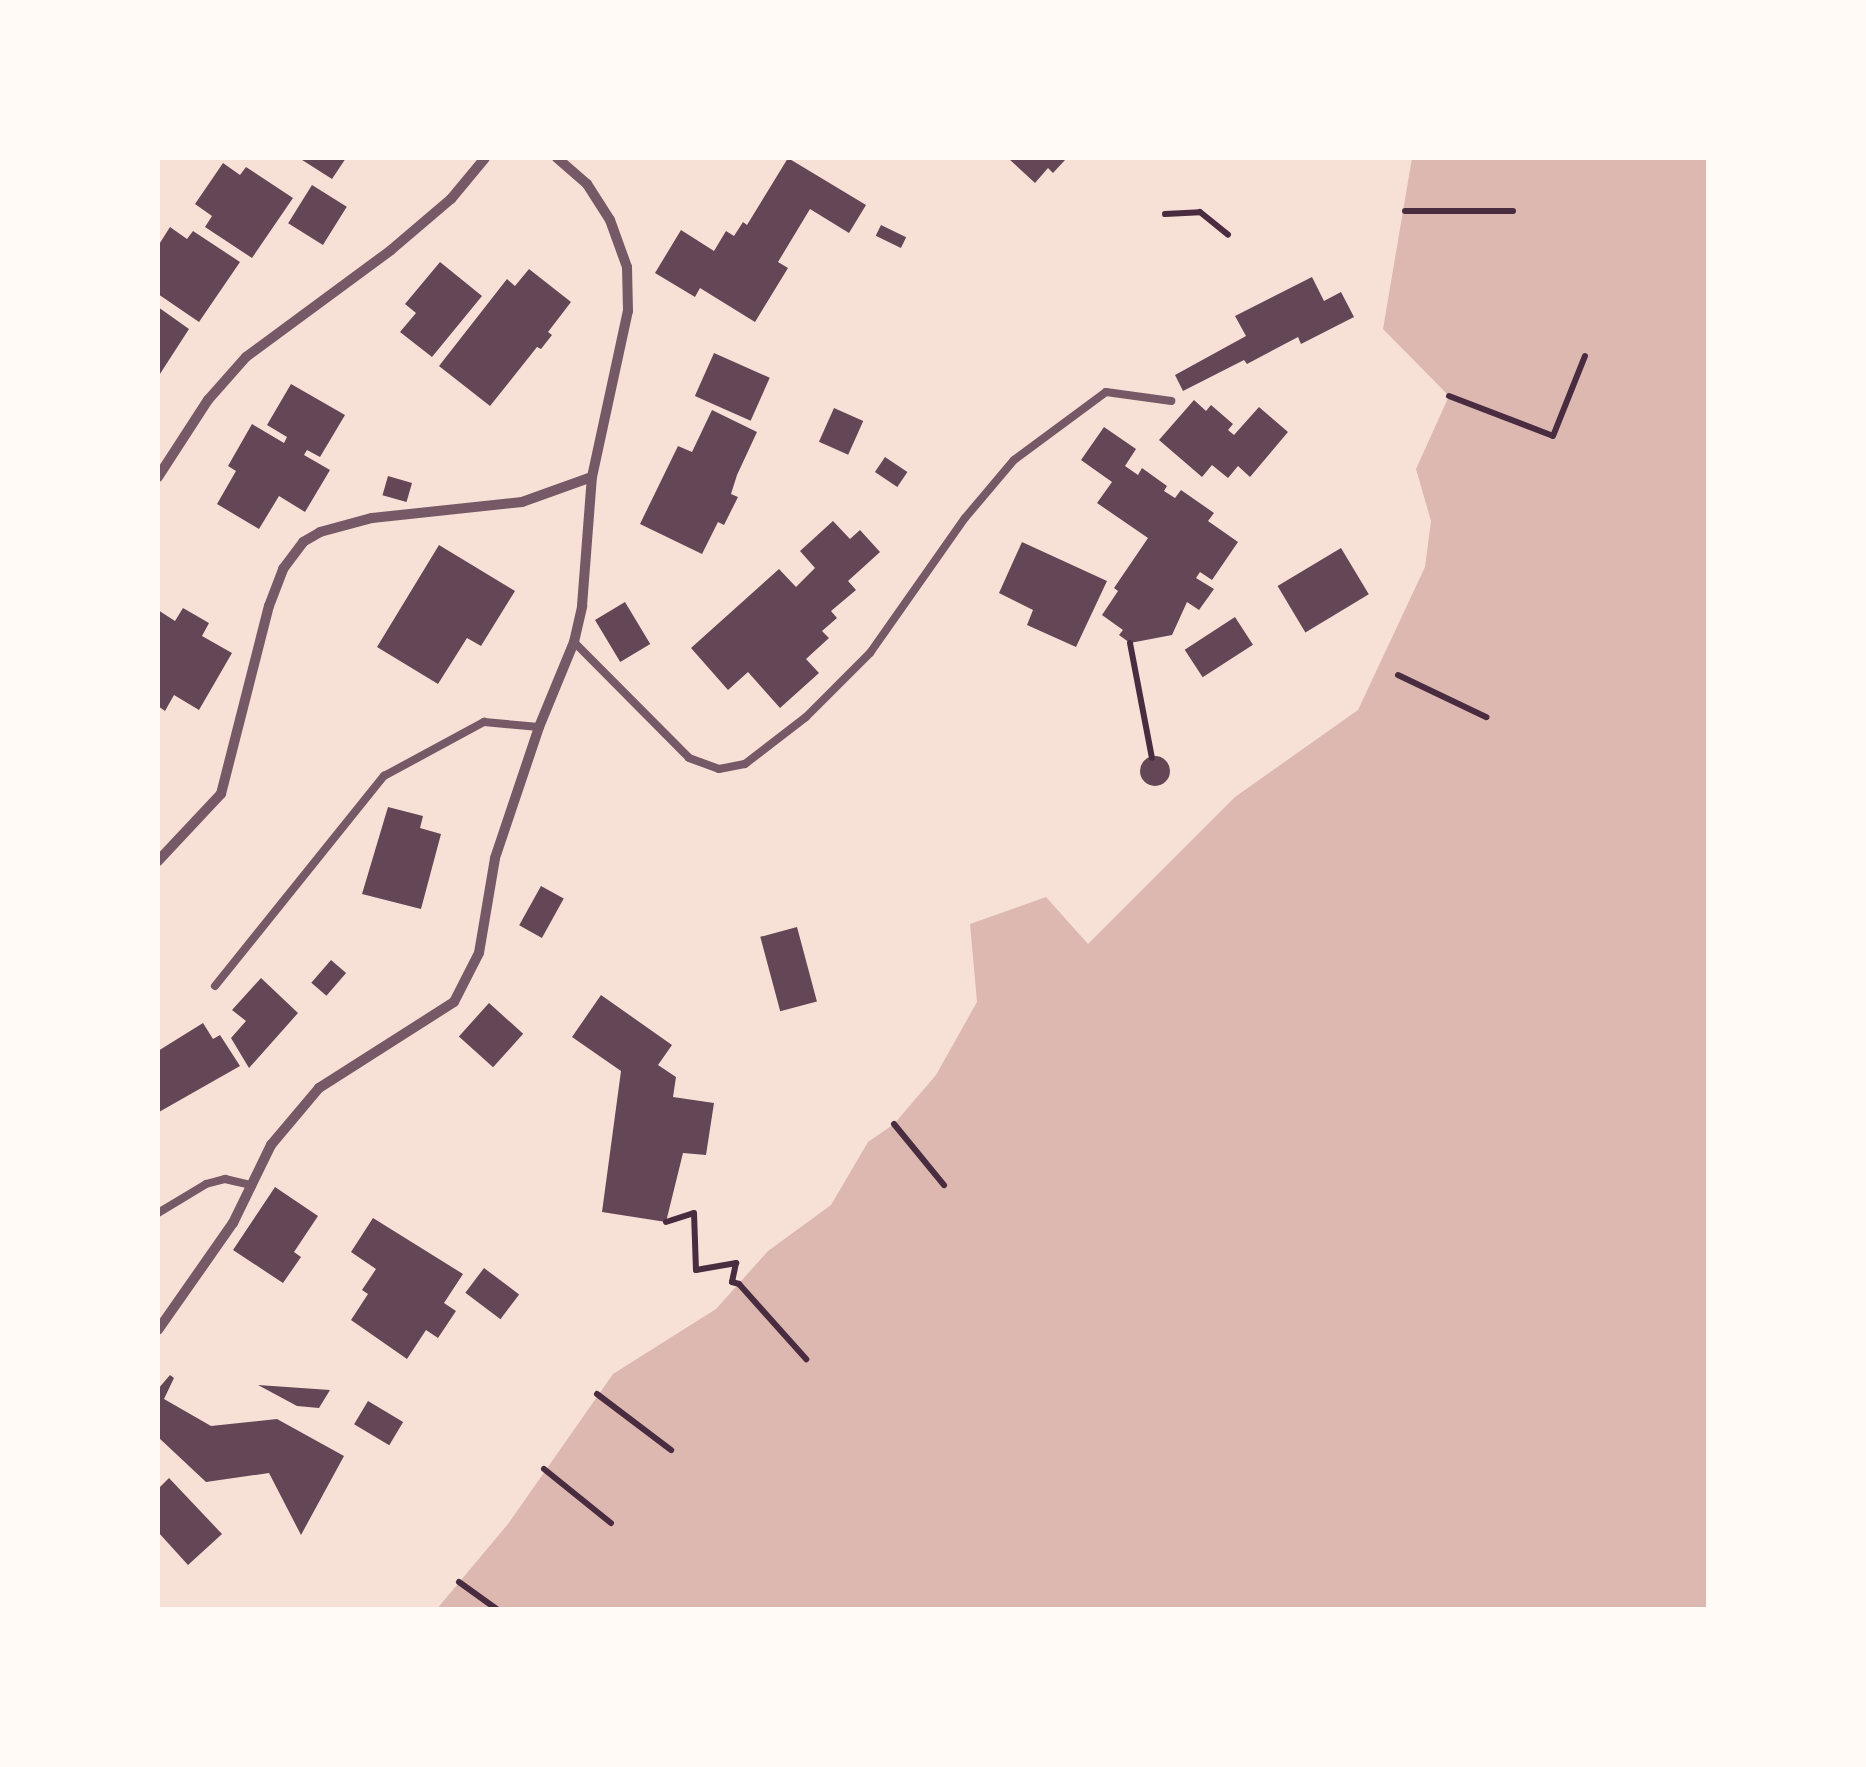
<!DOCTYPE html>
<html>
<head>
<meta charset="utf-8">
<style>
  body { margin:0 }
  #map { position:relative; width:1866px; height:1767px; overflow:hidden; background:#f7e1d7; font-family:Quicksand,sans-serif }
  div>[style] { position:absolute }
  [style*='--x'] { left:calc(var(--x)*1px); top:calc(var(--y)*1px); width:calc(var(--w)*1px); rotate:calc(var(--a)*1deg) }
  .water>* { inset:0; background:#dcb8b0 }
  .building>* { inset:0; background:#644757; transform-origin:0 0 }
  .round { border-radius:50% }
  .path>* { height:6px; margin:-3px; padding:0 3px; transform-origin:3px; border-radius:3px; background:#4a2c40 }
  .service>* { height:8px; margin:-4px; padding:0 4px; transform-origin:4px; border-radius:4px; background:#755966 }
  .minor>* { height:10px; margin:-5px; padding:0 5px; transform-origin:5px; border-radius:5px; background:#755966 }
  span { translate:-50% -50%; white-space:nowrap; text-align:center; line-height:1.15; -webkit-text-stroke:8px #fffaf5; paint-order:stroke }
  .frame { position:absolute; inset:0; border:160px solid #fffaf5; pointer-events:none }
</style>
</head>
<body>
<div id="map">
  <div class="water">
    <div style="clip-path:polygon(1412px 158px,1708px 158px,1708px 1609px,436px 1610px,508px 1524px,613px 1374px,716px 1309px,768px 1251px,831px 1205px,868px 1142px,894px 1124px,936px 1075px,977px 1002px,970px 924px,1046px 897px,1088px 944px,1235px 797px,1358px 710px,1425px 567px,1431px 521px,1416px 469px,1449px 396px,1383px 329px)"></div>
  </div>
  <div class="building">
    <div style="clip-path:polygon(299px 158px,346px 158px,332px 179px)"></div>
    <div style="clip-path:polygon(788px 158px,866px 205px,849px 233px,810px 209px,778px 262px,788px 268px,755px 322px,700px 288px,695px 297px,655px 273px,681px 230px,714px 251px,726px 231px,734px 236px,743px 222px,747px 225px)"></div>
    <div style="clip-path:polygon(1008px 158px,1062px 158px,1065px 160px,1053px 173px,1048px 168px,1035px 183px)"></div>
    <div style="clip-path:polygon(223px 163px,240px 175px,246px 167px,293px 198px,252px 258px,205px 227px,212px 216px,195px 204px)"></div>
    <div style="left:312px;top:185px;width:41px;height:45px;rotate:32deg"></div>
    <div style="left:881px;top:225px;width:28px;height:12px;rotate:26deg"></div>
    <div style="clip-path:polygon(170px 227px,187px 239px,193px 231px,240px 262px,199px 322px,158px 294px,158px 246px)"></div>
    <div style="clip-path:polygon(440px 262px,482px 296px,432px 357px,400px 332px,416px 313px,405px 304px)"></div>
    <div style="clip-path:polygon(529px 269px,571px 302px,548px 332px,552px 335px,541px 349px,537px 347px,490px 406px,439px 366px,507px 279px,515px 286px)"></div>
    <div style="clip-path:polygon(1312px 277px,1324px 301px,1341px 292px,1354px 317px,1301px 344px,1298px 337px,1247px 364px,1244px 360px,1183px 391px,1175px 375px,1246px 336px,1235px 316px)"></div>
    <div style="clip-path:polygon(158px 307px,189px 329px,158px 377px)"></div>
    <div style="left:714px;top:353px;width:61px;height:47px;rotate:24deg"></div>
    <div style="clip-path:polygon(291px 384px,345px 415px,320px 457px,307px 450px,304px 455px,330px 470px,305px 512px,279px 496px,259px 529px,217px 504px,236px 471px,228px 466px,252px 424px,284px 443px,287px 437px,267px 425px)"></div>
    <div style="clip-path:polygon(1194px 400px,1206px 411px,1211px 405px,1233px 424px,1228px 430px,1234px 435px,1259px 407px,1288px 432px,1250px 477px,1238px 466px,1228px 478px,1212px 465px,1202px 477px,1159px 440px)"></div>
    <div style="left:834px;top:408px;width:32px;height:37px;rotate:24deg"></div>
    <div style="clip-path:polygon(712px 410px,757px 432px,737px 475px,731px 494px,738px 497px,724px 525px,718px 522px,702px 554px,640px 524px,678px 446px,692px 452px)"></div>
    <div style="clip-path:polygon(1104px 427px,1136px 449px,1125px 466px,1138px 475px,1142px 468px,1167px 486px,1164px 491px,1175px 498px,1181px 490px,1214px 513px,1208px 521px,1238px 542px,1212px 580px,1200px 572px,1196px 578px,1214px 589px,1199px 610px,1187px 602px,1172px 635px,1130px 643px,1119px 635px,1123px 630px,1102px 615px,1118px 591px,1114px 588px,1148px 538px,1097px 503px,1112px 482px,1081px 460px)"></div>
    <div style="left:885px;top:457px;width:27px;height:18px;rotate:34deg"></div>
    <div style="left:388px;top:476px;width:25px;height:20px;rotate:16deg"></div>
    <div style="clip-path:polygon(833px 521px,850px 539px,860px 530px,880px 552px,848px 581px,856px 590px,831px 611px,837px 618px,822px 631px,829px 638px,806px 659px,819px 673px,780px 708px,748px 672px,728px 690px,691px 648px,779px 569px,796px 587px,815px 568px,800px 551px)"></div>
    <div style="clip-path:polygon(1022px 542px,1107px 581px,1076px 647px,1027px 625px,1033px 610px,999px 593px)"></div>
    <div style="clip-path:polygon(439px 545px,515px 591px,481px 646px,467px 638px,438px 684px,377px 647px)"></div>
    <div style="left:1341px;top:548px;width:54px;height:74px;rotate:59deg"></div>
    <div style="left:625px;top:602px;width:49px;height:35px;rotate:59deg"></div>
    <div style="clip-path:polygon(183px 608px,209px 623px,202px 636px,232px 653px,199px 710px,174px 695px,165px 711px,158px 706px,158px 610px,175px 621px)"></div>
    <div style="left:1235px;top:617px;width:33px;height:60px;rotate:57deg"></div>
    <div class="round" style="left:1140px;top:756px;width:30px;height:30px"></div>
    <div style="clip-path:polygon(388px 807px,423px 816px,420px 828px,441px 834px,421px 909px,362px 894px)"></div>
    <div style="left:541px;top:886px;width:26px;height:45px;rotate:29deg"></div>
    <div style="left:797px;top:927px;width:77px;height:38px;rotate:75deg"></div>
    <div style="left:331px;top:960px;width:20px;height:30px;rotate:41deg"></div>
    <div style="clip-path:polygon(261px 978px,298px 1013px,249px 1068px,231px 1038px,246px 1021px,232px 1010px)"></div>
    <div style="clip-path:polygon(601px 995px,672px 1045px,658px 1065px,676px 1077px,673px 1097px,714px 1103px,706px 1155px,683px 1153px,666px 1222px,602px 1212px,621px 1071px,572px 1037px)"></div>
    <div style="left:489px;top:1003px;width:46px;height:45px;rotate:42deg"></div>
    <div style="clip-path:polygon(203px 1023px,213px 1039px,220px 1035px,240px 1066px,159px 1112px,158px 1051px)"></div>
    <div style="clip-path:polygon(275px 1187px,318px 1216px,294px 1252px,301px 1257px,283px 1283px,233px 1250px)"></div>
    <div style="clip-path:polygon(373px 1218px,463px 1274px,444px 1303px,456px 1311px,438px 1338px,426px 1330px,407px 1359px,351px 1320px,368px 1294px,362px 1290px,376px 1269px,351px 1252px)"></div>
    <div style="left:484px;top:1268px;width:44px;height:31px;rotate:37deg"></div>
    <div style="clip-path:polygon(170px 1375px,174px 1378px,164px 1399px,211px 1426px,277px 1419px,344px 1456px,301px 1535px,269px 1473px,206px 1482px,158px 1437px,158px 1389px)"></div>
    <div style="clip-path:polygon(258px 1385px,330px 1390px,319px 1408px,297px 1406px)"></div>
    <div style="left:368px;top:1401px;width:41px;height:27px;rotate:31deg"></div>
    <div style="clip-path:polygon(169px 1478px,222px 1534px,188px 1565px,158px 1532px,158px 1489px)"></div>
  </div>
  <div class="path">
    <div style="--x:1405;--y:211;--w:108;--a:0"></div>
    <div style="--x:1165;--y:214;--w:35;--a:-3"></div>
    <div style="--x:1200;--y:212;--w:36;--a:39"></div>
    <div style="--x:1449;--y:396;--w:111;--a:21"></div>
    <div style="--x:1553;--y:436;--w:86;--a:-68.2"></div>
    <div style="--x:1130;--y:643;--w:117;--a:79.2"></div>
    <div style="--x:1398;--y:675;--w:98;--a:25.5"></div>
    <div style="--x:894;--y:1124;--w:79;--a:50.7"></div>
    <div style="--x:666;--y:1222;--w:29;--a:-18"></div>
    <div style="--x:694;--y:1213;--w:57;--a:88"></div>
    <div style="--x:696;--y:1270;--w:41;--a:-9.9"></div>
    <div style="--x:736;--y:1263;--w:19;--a:102"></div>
    <div style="--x:732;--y:1282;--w:7;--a:16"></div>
    <div style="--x:739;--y:1284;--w:101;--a:48.2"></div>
    <div style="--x:597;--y:1394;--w:93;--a:37.1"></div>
    <div style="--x:544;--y:1469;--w:86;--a:38.9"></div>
    <div style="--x:459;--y:1582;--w:48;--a:35.7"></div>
  </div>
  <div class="service">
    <div style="--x:574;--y:642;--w:163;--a:45.2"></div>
    <div style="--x:689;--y:758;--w:32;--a:20"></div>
    <div style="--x:719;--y:769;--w:26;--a:-11"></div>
    <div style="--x:745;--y:764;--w:77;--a:-37.6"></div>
    <div style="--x:806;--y:717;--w:91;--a:-45"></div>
    <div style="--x:870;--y:653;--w:165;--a:-54.9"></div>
    <div style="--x:965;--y:518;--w:76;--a:-49.8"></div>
    <div style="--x:1014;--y:460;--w:114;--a:-36.5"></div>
    <div style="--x:1106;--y:392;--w:66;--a:7.9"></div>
    <div style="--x:215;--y:986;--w:270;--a:-51.2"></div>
    <div style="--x:384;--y:776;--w:114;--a:-28.4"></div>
    <div style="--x:484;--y:722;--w:55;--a:5.2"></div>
    <div style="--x:158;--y:1213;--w:56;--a:-31.1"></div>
    <div style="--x:206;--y:1184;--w:20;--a:-15"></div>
    <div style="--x:225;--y:1179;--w:28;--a:13"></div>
  </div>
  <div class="minor">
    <div style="--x:158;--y:477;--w:92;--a:-57"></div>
    <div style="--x:208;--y:400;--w:57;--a:-48.5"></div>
    <div style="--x:246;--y:357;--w:180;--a:-36.4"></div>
    <div style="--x:391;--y:250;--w:79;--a:-40.4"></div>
    <div style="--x:451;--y:199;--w:53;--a:-50.3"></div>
    <div style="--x:158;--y:861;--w:92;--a:-46.8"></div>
    <div style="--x:221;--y:794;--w:194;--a:-75.7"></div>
    <div style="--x:269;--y:606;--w:40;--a:-69"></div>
    <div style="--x:283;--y:569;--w:34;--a:-53"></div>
    <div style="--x:303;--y:542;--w:20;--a:-30"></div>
    <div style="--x:320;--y:532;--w:54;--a:-15.1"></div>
    <div style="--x:372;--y:518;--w:151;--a:-6.1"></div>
    <div style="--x:522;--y:502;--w:74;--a:-19.7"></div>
    <div style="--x:158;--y:1330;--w:131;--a:-55"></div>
    <div style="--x:233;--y:1223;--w:87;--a:-64"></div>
    <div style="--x:271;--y:1145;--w:75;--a:-49.9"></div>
    <div style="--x:319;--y:1088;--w:160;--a:-32.5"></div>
    <div style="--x:454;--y:1002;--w:55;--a:-63"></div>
    <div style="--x:479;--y:953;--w:96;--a:-80.4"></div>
    <div style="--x:495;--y:858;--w:138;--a:-71.4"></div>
    <div style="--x:539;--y:727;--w:92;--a:-67.6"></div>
    <div style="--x:574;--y:642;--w:37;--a:-77"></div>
    <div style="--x:582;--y:606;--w:129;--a:-85.6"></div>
    <div style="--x:592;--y:477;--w:170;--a:-77.8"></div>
    <div style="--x:628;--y:311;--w:44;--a:-91.3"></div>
    <div style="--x:627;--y:267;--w:50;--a:-109.9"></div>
    <div style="--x:610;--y:220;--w:43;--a:-122.6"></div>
    <div style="--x:587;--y:184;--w:40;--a:-139"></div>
  </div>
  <div class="frame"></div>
</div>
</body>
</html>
